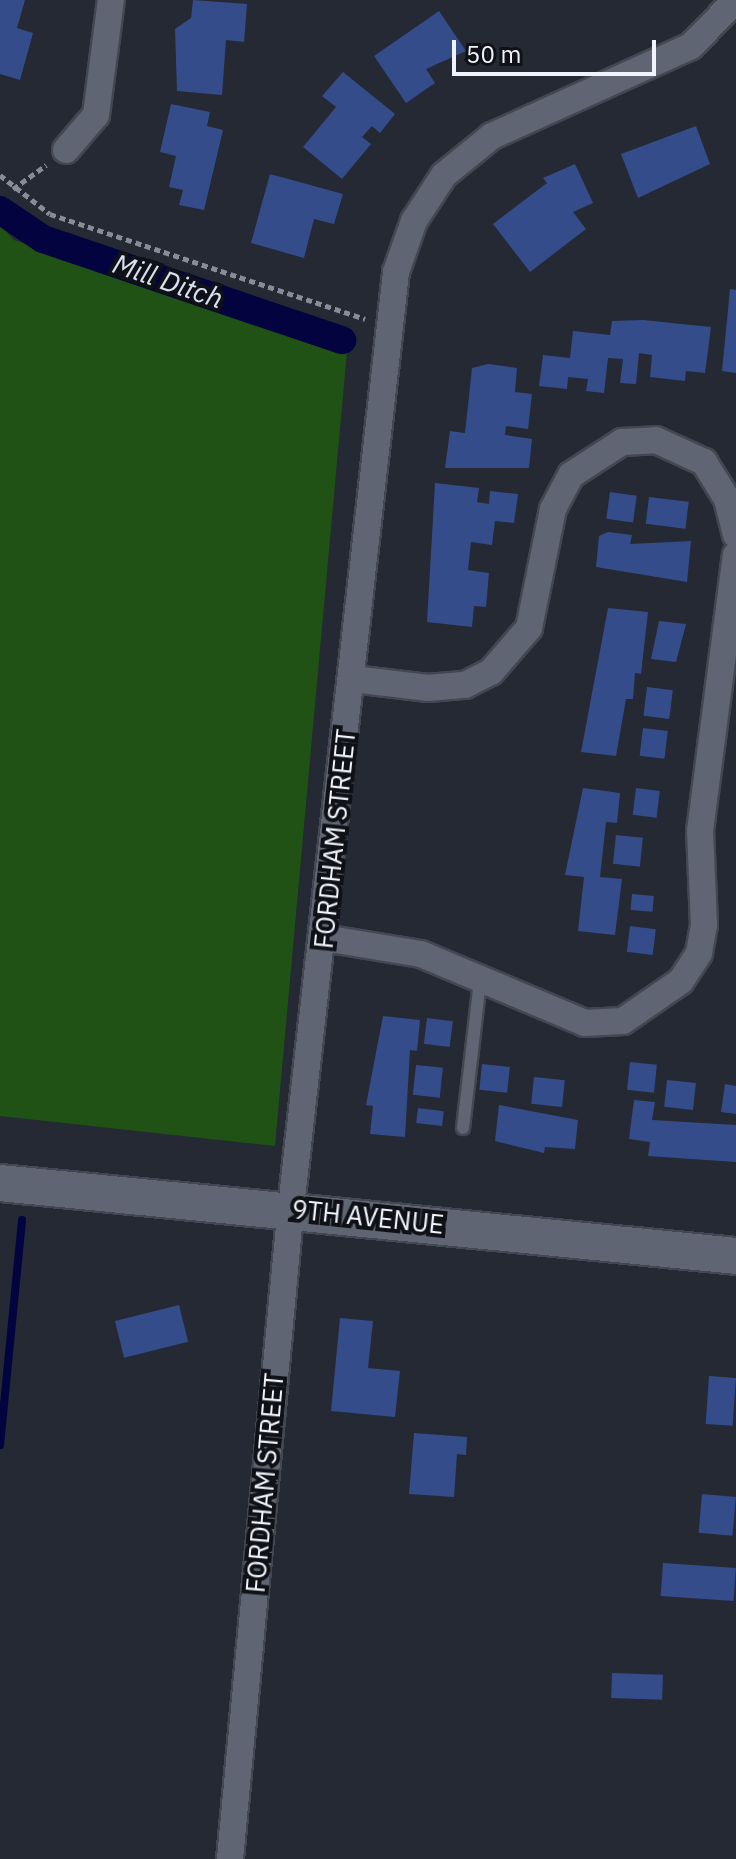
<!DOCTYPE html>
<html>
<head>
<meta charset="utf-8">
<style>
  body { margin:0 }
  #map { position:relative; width:736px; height:1859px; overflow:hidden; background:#242934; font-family:"IBM Plex Sans",sans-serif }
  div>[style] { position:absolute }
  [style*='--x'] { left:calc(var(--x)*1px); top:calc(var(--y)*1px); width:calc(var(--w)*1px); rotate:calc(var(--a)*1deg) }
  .green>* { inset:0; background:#1f5214 }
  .stream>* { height:8px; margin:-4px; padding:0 4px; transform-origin:4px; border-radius:4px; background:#02033f }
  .canal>* { height:28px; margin:-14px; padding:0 14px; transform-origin:14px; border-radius:14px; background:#02033f }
  .building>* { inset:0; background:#354c8b; transform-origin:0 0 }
  .path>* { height:5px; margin-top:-2.5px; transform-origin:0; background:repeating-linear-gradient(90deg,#888c96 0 6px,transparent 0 10px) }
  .roads { filter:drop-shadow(2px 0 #434751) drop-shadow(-2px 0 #434751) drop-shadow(0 2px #434751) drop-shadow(0 -2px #434751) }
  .service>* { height:12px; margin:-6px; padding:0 6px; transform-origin:6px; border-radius:6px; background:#5f6572 }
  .minor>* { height:26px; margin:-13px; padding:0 13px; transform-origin:13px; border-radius:13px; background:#5f6572 }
  .secondary>* { height:36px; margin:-18px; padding:0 18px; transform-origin:18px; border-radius:18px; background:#5f6572 }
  span { translate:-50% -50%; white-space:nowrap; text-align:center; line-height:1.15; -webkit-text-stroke:8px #0f1116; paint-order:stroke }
  .street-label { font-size:26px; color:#f0f3fb }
  .water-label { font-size:28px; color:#d7e0f3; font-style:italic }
  .scale { position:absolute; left:452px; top:40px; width:204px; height:36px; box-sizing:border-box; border:4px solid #f0f3fb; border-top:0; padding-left:10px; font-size:24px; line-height:28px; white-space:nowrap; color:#f0f3fb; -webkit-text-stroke:6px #0f1116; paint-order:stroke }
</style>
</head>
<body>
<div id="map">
  <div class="green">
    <div style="clip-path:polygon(0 225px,14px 240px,347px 352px,275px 1146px,0 1116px)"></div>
  </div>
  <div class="stream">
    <div style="--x:0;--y:1445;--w:226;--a:-84.4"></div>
  </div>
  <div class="canal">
    <div style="--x:0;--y:210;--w:52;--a:34"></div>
    <div style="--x:43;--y:239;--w:316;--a:18.7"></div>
  </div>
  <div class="building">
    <div style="clip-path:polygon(0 0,25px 0,17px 28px,33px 33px,20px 80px,0 74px)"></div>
    <div style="clip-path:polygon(193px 0,247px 4px,244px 42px,226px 40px,222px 95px,177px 91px,175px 29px,191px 18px)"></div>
    <div style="clip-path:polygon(439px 11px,466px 51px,426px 69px,435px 83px,406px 103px,374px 56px)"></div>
    <div style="clip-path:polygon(343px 72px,395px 114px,380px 133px,372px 126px,362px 137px,371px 144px,342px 179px,303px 147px,336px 107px,322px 96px)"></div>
    <div style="clip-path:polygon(171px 104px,210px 112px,207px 126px,223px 130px,204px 210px,179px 205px,183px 190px,169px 187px,176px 156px,160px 152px)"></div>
    <div style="clip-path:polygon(696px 126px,710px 164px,638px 198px,621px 154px)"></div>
    <div style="clip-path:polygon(575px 164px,593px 203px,573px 212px,586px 229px,530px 272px,493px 224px,547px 183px,543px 178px)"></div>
    <div style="clip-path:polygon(270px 174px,343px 194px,334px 224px,314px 219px,304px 258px,251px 243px)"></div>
    <div style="clip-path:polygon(730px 289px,736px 290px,736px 373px,722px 371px)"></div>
    <div style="clip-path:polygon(643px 320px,711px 327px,705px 373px,686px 371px,685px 381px,650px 377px,652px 355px,639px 353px,636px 384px,620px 383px,623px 359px,608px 358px,604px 393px,586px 391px,588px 379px,568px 377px,567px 389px,539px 386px,543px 355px,570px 358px,573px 331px,610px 335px,612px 321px)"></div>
    <div style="clip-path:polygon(488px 364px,517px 368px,515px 392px,532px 394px,528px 429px,506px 426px,505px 435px,532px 439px,529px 468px,445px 468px,450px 431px,465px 433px,472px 368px)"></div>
    <div style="clip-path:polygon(435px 483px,479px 488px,477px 502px,489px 504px,490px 491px,518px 494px,514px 523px,495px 521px,492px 545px,471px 542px,468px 570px,489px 573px,486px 607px,474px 606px,472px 627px,427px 622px)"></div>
    <div style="left:610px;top:492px;width:27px;height:27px;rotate:8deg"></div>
    <div style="left:649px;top:497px;width:40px;height:27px;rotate:7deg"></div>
    <div style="clip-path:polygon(608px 532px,632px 535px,630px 544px,691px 541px,687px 582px,596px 567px,599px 536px)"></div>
    <div style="clip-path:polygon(608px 608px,648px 612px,641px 674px,635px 673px,633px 699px,626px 699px,616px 756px,581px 752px)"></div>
    <div style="clip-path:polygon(659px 621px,686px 624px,676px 662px,651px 659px)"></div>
    <div style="left:647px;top:687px;width:26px;height:29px;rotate:7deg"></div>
    <div style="left:643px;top:728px;width:25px;height:28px;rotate:7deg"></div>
    <div style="clip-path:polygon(583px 788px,620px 793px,617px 823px,606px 822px,600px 877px,622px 879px,615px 935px,578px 931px,584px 877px,565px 875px)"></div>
    <div style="left:636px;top:788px;width:24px;height:27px;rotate:7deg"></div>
    <div style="left:616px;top:835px;width:27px;height:29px;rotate:6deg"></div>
    <div style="left:632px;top:894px;width:22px;height:16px;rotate:5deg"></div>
    <div style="left:630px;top:926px;width:26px;height:26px;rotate:7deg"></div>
    <div style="clip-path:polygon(383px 1016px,420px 1020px,417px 1051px,410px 1050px,405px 1137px,370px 1134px,373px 1106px,366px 1105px)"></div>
    <div style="left:427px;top:1018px;width:26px;height:26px;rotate:7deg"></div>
    <div style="left:630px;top:1062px;width:27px;height:28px;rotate:6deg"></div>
    <div style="left:482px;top:1064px;width:28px;height:26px;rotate:6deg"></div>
    <div style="left:416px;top:1065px;width:27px;height:30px;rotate:6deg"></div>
    <div style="left:534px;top:1077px;width:31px;height:27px;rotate:6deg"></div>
    <div style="left:667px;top:1080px;width:29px;height:27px;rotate:6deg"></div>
    <div style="clip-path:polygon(725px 1084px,736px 1086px,736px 1114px,721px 1112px)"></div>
    <div style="clip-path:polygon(634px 1100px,655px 1102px,652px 1120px,736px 1125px,736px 1162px,648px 1156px,650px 1142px,629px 1139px)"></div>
    <div style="clip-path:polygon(499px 1105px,578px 1120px,575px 1149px,545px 1147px,544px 1153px,495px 1141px)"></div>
    <div style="left:418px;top:1108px;width:26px;height:15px;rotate:7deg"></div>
    <div style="left:179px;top:1305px;width:38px;height:66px;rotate:76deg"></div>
    <div style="clip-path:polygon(340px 1318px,373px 1321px,368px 1368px,400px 1371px,395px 1417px,331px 1411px)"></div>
    <div style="left:709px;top:1376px;width:27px;height:48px;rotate:4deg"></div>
    <div style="clip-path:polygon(414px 1433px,467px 1437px,466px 1455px,457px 1454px,454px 1497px,409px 1494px)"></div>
    <div style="left:702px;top:1494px;width:34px;height:39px;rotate:5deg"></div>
    <div style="left:663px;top:1563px;width:73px;height:33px;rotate:4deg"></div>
    <div style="left:612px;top:1673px;width:51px;height:25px;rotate:2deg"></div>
  </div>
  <div class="path">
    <div style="--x:0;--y:175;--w:63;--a:38"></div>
    <div style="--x:50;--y:214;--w:332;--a:18.4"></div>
    <div style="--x:13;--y:189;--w:41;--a:-36"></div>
  </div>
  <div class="roads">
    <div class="service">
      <div style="--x:463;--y:1128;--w:148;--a:-83.4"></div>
    </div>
    <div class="minor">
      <div style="--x:66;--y:150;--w:46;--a:-49.4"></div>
      <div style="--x:96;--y:115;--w:116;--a:-82.6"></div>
      <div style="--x:353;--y:679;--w:76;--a:6.8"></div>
      <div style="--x:428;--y:688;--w:37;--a:-5"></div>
      <div style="--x:465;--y:685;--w:29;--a:-27"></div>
      <div style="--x:491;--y:672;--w:58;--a:-49.2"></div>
      <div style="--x:529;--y:628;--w:121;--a:-78.6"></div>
      <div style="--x:553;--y:509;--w:38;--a:-62"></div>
      <div style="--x:571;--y:475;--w:61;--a:-32.9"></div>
      <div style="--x:622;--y:442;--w:34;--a:-3"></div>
      <div style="--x:656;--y:440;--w:53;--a:24.6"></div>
      <div style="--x:704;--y:462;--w:44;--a:58.1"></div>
      <div style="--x:727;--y:499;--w:37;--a:76"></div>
      <div style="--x:324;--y:938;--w:98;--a:9.4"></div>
      <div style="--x:421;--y:954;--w:178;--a:22.8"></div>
      <div style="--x:585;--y:1023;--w:38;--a:-3"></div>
      <div style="--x:623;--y:1021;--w:70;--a:-34.6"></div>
      <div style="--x:681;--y:981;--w:33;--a:-57"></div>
      <div style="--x:699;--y:953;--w:28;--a:-80"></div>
      <div style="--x:704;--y:925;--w:94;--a:-92.4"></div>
      <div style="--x:700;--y:831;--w:278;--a:-82.6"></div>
      <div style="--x:230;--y:1859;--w:646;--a:-84.67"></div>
      <div style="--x:290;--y:1216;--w:950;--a:-83.59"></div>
      <div style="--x:396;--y:272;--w:54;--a:-70.6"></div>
      <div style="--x:414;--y:221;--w:55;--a:-56.9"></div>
      <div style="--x:444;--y:175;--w:62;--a:-39.1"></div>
      <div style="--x:492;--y:136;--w:218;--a:-24.3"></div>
      <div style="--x:691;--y:46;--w:64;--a:-45.6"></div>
    </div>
    <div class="secondary">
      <div style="--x:0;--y:1183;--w:740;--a:5.66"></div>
    </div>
  </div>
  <div class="street-label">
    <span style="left:335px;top:839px;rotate:-84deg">FORDHAM STREET</span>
    <span style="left:368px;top:1217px;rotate:6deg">9TH AVENUE</span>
    <span style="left:265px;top:1483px;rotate:-85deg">FORDHAM STREET</span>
  </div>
  <div class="water-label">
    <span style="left:168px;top:281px;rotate:19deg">Mill Ditch</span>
  </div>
  <div class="scale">50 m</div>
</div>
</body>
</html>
